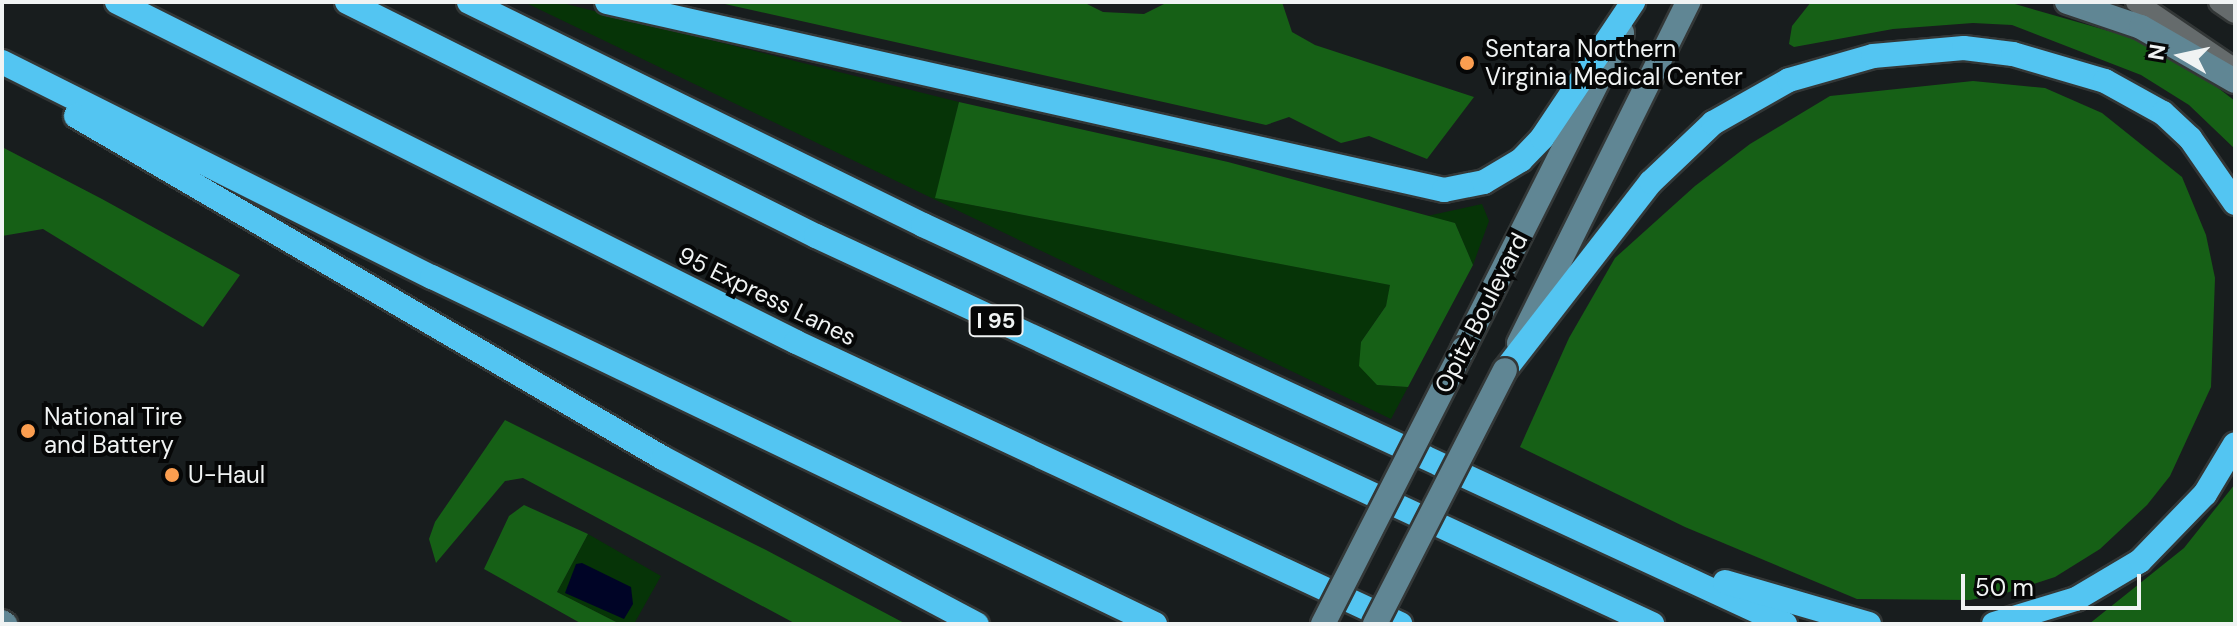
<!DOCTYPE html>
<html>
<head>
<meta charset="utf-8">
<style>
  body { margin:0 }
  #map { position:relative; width:2237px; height:626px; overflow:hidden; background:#181d1e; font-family:"DM Sans",sans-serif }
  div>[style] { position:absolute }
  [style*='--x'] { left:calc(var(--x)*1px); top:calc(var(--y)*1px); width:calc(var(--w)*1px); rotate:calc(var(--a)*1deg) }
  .green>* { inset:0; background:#063407 }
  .forest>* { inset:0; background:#166016 }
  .water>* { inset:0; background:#000426 }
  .roads { filter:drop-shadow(2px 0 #333737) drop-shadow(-2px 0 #333737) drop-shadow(0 2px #333737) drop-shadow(0 -2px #333737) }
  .street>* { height:20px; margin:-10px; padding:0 10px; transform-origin:10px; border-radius:10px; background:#656b6c }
  .secondary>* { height:24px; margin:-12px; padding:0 12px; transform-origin:12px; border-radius:12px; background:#608694 }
  .highway>* { height:24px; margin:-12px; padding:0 12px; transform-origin:12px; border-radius:12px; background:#53c5f2 }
  .bridges { filter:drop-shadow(2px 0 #333737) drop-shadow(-2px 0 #333737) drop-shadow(0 2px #333737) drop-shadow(0 -2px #333737) }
  .secondary-bridge>* { height:24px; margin:-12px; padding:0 12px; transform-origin:12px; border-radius:12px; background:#608694 }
  .dots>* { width:22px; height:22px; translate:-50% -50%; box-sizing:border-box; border:4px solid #060707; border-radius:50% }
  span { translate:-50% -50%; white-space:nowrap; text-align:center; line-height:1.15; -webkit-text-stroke:8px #060707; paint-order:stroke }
  .shield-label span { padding:2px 6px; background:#060707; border:2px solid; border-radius:6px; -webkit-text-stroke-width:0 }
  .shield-label { font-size:22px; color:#f0f3f3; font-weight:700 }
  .poi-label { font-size:24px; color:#f0f3f3 }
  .left { translate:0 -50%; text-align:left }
  .street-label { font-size:24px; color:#f0f3f3 }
  .frame { position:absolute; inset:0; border:4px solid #f0f3f3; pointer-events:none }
  .north { position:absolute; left:2141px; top:16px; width:80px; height:80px; -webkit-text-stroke:6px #060707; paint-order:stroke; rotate:279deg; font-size:22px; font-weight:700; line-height:32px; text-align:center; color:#f0f3f3 }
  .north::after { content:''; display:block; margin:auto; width:28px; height:36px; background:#f0f3f3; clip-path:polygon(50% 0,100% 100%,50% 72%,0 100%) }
  .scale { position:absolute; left:1961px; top:574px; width:180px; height:36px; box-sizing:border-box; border:4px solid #f0f3f3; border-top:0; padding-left:10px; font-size:24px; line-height:28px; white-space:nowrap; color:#f0f3f3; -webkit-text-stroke:6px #060707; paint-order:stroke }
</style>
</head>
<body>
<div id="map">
  <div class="green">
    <div style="clip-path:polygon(524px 2px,558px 2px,959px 102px,936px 198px,1391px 285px,1386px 306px,1361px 342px,1377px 385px,1408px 387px,1391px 419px)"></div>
    <div style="clip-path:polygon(1482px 204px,1489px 221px,1473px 265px,1455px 223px,1427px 216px)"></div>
    <div style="clip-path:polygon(588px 534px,661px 576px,634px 624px,620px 624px,557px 592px)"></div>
  </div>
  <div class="forest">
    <div style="clip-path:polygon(716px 2px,1083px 2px,1103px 12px,1144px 14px,1168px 2px,1282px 2px,1292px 32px,1315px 45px,1474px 97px,1427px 159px,1369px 136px,1341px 143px,1289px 117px,1266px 125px)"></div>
    <div style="clip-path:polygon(1811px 2px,2008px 2px,2130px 37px,2191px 67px,2235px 101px,2235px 149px,2189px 105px,2141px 75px,2012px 25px,1973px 23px,1893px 29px,1794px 47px,1789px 44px,1792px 26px)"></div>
    <div style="clip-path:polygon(1973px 81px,2045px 88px,2102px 113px,2182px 177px,2206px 235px,2215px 278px,2211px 387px,2170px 476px,2147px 505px,2100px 549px,2055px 577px,2006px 593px,1970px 600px,1857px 599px,1685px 527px,1520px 447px,1569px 338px,1615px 258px,1695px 186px,1750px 144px,1830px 96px)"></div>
    <div style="clip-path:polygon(959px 102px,1228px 162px,1455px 223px,1473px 265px,1408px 387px,1377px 385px,1359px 366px,1361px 342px,1386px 306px,1390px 285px,935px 198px)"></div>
    <div style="clip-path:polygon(2px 147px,102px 199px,240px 275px,203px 327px,43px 229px,2px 236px)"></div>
    <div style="clip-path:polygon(505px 420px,766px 550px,906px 624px,796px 624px,523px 478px,505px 481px,436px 563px,429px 539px,435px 522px)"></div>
    <div style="clip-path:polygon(2235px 484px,2235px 624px,2089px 624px,2184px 548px)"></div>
    <div style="clip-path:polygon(524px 505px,588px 534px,557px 592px,620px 624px,582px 624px,484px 569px,509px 516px)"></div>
  </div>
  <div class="water">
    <div style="clip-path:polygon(582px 563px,631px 587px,633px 604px,624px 619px,565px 593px,576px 564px)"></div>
  </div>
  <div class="roads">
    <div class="street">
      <div style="--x:2136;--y:2;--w:120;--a:34.1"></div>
      <div style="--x:2219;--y:2;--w:19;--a:35"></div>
    </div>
    <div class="secondary">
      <div style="--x:2067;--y:2;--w:78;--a:18.7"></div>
      <div style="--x:2141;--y:27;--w:108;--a:29.9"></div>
      <div style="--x:1519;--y:343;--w:381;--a:-63.6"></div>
      <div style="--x:1463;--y:349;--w:354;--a:-63.3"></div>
      <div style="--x:2;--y:622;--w:4;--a:34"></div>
    </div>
    <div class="highway">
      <div style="--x:117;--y:2;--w:759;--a:26.6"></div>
      <div style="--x:796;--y:342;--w:667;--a:25.03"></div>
      <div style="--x:347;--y:2;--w:524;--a:26.52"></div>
      <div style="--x:816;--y:236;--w:922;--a:24.9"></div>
      <div style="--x:469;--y:2;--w:506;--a:26.16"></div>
      <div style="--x:923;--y:225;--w:950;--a:24.84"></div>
      <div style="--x:607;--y:2;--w:858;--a:12.66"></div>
      <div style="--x:1444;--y:190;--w:41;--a:-11.3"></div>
      <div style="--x:1484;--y:182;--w:43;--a:-30.7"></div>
      <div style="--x:1521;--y:160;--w:30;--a:-46"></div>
      <div style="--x:1542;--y:138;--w:164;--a:-56.2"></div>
      <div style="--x:2;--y:62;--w:481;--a:26.6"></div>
      <div style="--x:432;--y:277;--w:802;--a:25.64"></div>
      <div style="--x:76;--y:116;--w:679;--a:30.23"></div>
      <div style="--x:663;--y:458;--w:355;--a:27.9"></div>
      <div style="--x:1505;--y:370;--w:238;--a:-52.2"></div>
      <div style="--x:1651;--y:182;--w:86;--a:-43.6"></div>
      <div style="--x:1713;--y:123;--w:87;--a:-29.5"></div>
      <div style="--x:1789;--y:80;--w:87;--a:-15.9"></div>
      <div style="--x:1873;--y:56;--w:91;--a:-5"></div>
      <div style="--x:1964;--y:48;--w:49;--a:7"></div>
      <div style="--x:2013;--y:54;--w:96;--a:16.4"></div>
      <div style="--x:2105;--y:81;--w:66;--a:28.9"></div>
      <div style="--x:2163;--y:113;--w:37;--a:43"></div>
      <div style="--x:2190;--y:138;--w:79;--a:55.3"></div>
      <div style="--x:1725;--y:582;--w:150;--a:16.3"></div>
      <div style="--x:1994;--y:624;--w:86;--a:-17"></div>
      <div style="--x:2076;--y:599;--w:74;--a:-30.7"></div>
      <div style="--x:2140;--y:561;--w:93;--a:-45.9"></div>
      <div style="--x:2205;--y:494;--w:58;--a:-59"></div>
    </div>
  </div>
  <div class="bridges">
    <div class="secondary-bridge">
      <div style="--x:1323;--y:624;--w:309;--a:-63"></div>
      <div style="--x:1375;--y:624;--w:285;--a:-62.9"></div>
    </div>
  </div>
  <div class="dots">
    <div style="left:1467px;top:63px;background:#fb9e50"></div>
    <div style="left:28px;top:431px;background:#fb9e50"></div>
    <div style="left:172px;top:475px;background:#fb9e50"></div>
  </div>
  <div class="shield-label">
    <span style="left:996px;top:321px">I 95</span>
  </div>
  <div class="poi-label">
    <span class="left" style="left:1485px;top:63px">Sentara Northern<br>Virginia Medical Center</span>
    <span class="left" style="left:44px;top:431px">National Tire<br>and Battery</span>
    <span class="left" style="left:188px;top:475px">U-Haul</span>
  </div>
  <div class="street-label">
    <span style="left:767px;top:296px;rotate:26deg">95 Express Lanes</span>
    <span style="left:1481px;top:313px;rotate:-63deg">Opitz Boulevard</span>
  </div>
  <div class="frame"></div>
  <div class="north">N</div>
  <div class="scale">50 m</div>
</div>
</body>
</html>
